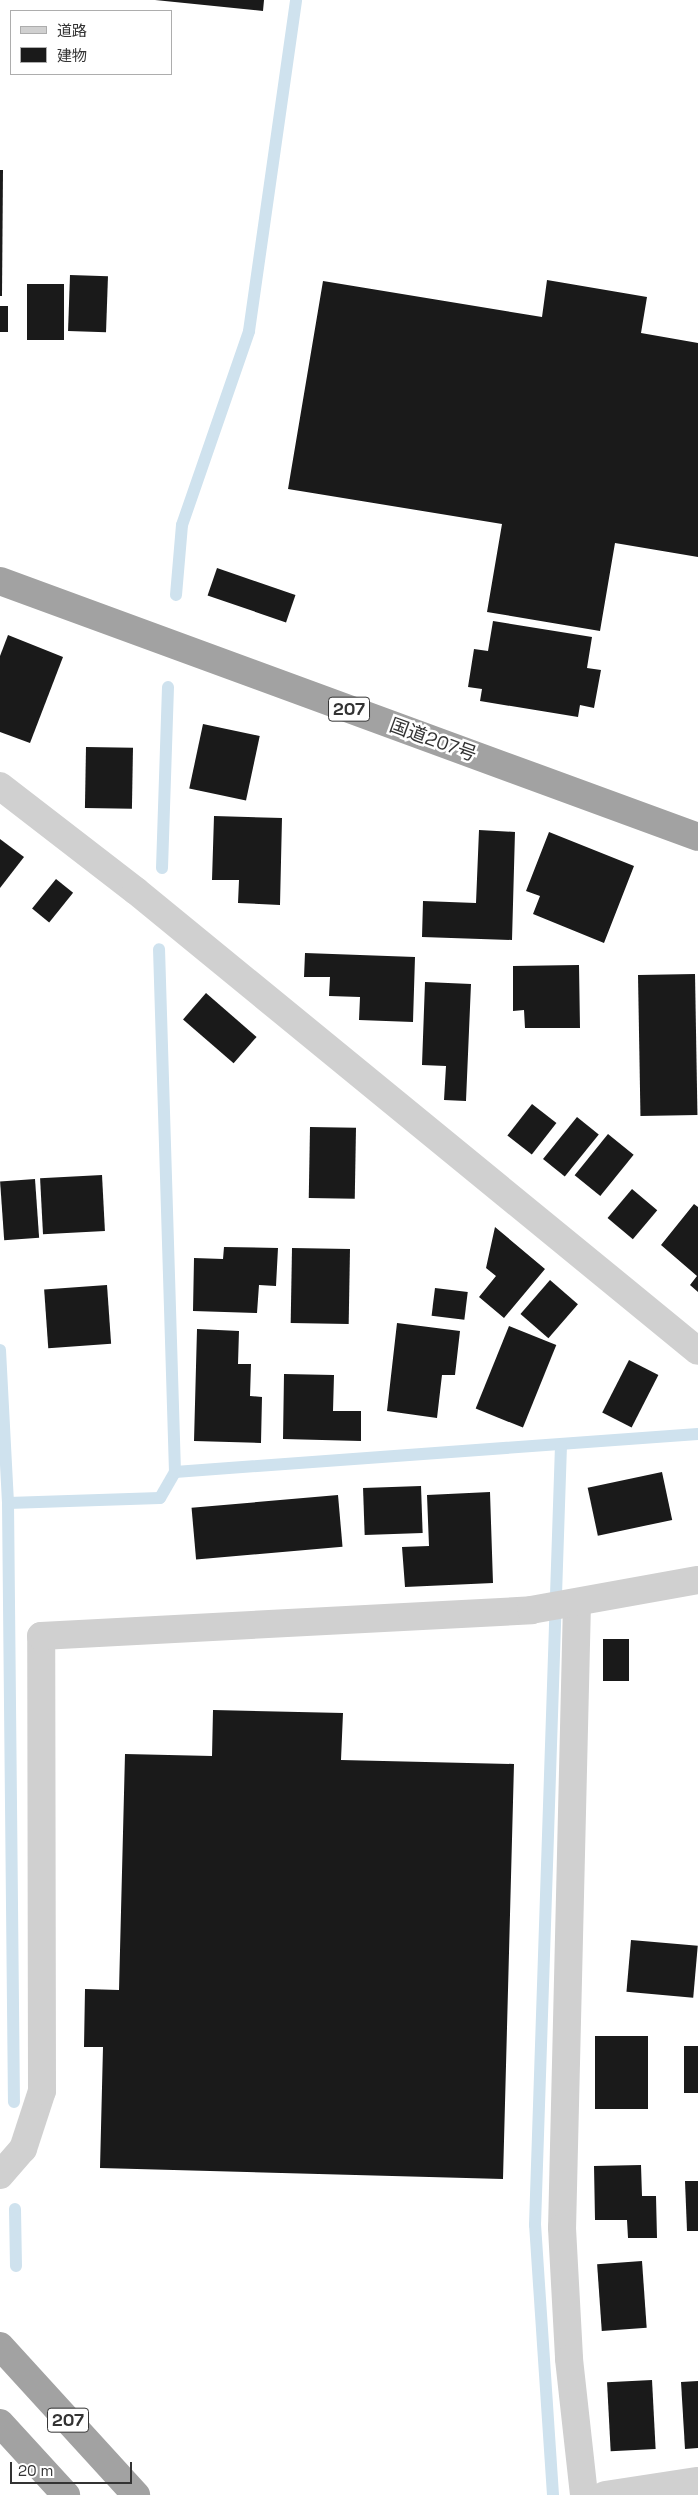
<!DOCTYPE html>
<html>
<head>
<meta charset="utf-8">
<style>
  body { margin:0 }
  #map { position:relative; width:698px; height:2495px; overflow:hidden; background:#fff; font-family:"Space Grotesk","Noto Sans JP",sans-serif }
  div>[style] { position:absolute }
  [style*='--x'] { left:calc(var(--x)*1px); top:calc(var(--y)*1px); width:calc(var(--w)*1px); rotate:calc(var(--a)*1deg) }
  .stream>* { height:12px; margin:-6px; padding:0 6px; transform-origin:6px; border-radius:6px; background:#cfe2ee }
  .building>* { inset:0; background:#1a1a1a; transform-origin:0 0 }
  .minor>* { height:28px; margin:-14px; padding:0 14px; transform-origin:14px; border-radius:14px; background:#d0d0d0 }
  .tertiary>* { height:28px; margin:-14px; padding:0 14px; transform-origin:14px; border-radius:14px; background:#d0d0d0 }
  .trunk>* { height:28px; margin:-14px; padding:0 14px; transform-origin:14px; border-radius:14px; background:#a2a2a2 }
  span { translate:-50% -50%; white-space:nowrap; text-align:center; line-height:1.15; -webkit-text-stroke:5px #fff; paint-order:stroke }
  .shield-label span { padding:1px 4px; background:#fff; border:1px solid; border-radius:4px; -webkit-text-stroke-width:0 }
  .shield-label { font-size:18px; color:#333; font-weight:700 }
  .street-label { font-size:19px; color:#333 }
  .legend { position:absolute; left:10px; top:10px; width:162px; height:65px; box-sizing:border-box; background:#fff; border:1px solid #adadad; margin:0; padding:6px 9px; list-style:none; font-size:15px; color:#333 }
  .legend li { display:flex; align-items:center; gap:10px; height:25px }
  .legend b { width:25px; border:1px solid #adadad }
  .scale { position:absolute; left:10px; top:2462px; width:122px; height:22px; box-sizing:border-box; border:2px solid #333; border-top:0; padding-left:6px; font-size:15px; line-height:18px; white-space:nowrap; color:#333; -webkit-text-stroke:4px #fff; paint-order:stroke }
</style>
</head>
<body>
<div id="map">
  <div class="stream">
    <div style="--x:176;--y:595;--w:70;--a:-85.1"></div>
    <div style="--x:182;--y:525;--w:205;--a:-70.9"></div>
    <div style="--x:249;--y:331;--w:334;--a:-81.9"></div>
    <div style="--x:162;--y:868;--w:181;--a:-88.1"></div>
    <div style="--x:0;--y:1350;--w:153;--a:87"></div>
    <div style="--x:8;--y:1503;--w:599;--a:89.43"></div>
    <div style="--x:175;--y:1472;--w:524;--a:-4.16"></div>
    <div style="--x:8;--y:1503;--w:152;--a:-1.9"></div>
    <div style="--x:160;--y:1498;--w:30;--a:-60"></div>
    <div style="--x:175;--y:1472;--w:523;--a:-91.75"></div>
    <div style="--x:15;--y:2209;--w:57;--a:89"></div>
    <div style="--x:553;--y:2495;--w:271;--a:-93.8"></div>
    <div style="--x:535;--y:2225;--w:781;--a:-88.09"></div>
  </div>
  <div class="building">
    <div style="clip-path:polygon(155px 0,264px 0,263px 11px)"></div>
    <div style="clip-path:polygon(0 170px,3px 170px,2px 296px,0 296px)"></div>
    <div style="left:70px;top:275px;width:38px;height:56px;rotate:2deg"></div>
    <div style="clip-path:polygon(547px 280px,647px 297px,641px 333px,698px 343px,698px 557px,615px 543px,600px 631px,487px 612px,502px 524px,288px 489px,323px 281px,542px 317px)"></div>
    <div style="left:27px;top:284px;width:37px;height:56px"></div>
    <div style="left:0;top:306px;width:8px;height:26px"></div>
    <div style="left:217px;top:568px;width:83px;height:29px;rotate:19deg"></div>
    <div style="clip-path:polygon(493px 621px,592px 637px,587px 668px,601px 670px,594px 708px,580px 705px,578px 717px,480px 701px,482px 689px,468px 687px,474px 649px,488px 651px)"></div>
    <div style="clip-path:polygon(8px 635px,63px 657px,30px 743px,0 732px,0 656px)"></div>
    <div style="left:203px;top:724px;width:58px;height:66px;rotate:12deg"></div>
    <div style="left:86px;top:747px;width:47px;height:61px;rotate:1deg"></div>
    <div style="clip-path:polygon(214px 816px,282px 818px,280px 905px,238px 903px,239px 880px,212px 880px)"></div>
    <div style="clip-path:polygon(479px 830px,515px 832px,512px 940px,422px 937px,423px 901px,476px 903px)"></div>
    <div style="clip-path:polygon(549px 832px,634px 866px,604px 943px,533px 914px,540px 896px,526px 891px)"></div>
    <div style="clip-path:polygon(0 839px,24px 857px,0 888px)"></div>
    <div style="left:56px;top:879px;width:22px;height:38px;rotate:39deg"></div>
    <div style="clip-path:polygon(305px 953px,415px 957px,413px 1022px,359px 1020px,360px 997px,329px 996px,330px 977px,304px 977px)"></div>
    <div style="clip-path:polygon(579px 965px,580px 1028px,525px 1028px,524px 1010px,513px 1011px,513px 966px)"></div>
    <div style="left:695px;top:974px;width:141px;height:57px;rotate:89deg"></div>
    <div style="clip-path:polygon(425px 982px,471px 984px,466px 1101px,444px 1100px,446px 1066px,422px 1065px)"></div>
    <div style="left:206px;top:993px;width:67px;height:35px;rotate:41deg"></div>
    <div style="left:532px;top:1104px;width:31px;height:40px;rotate:38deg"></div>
    <div style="left:577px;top:1117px;width:28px;height:54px;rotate:39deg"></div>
    <div style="left:310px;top:1127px;width:46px;height:71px;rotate:1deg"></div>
    <div style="left:608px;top:1134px;width:33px;height:53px;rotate:39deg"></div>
    <div style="left:102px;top:1175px;width:56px;height:62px;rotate:87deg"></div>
    <div style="left:35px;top:1179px;width:59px;height:35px;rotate:86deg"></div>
    <div style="left:632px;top:1189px;width:33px;height:38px;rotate:40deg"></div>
    <div style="clip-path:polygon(694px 1204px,698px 1207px,698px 1292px,690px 1285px,697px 1276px,661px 1245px)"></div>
    <div style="clip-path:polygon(495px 1227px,545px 1269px,504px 1318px,479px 1297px,496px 1276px,486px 1268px)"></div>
    <div style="clip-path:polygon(224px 1247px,278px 1248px,276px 1286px,259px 1285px,257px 1313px,193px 1311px,194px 1258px,223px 1259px)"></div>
    <div style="left:292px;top:1248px;width:58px;height:75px;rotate:1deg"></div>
    <div style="left:550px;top:1280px;width:37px;height:45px;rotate:41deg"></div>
    <div style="left:107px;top:1285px;width:59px;height:63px;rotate:86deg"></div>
    <div style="left:435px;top:1288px;width:33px;height:28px;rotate:7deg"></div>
    <div style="clip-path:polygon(397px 1323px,460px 1331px,455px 1375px,442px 1375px,437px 1418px,387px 1411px)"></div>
    <div style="left:509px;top:1326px;width:51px;height:89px;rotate:22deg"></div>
    <div style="clip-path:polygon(197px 1329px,239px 1331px,238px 1364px,251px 1364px,250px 1396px,262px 1397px,261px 1443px,194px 1441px)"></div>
    <div style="left:629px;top:1360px;width:33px;height:59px;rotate:27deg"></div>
    <div style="clip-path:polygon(284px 1374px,334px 1375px,333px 1411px,361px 1411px,361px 1441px,283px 1439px)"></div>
    <div style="left:662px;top:1472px;width:49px;height:76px;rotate:78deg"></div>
    <div style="left:421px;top:1486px;width:47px;height:58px;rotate:88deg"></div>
    <div style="clip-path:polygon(490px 1492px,493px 1583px,405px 1587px,402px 1547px,429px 1546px,427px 1495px)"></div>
    <div style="left:338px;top:1495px;width:52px;height:147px;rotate:85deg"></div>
    <div style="left:603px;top:1639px;width:26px;height:42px"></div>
    <div style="clip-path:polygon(213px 1710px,343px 1713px,341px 1760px,514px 1764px,503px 2179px,100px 2168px,103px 2047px,84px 2047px,85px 1989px,119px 1990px,125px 1754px,212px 1756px)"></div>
    <div style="left:631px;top:1940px;width:67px;height:52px;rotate:5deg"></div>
    <div style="left:648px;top:2036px;width:73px;height:53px;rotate:90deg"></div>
    <div style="left:684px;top:2046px;width:14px;height:47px"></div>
    <div style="clip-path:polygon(641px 2165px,642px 2196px,656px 2196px,657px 2238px,628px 2238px,627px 2220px,595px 2220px,594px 2166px)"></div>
    <div style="clip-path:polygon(685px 2181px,698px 2181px,698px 2231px,687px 2231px)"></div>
    <div style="left:642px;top:2261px;width:67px;height:45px;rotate:86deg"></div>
    <div style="left:652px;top:2380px;width:69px;height:45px;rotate:87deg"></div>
    <div style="clip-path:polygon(698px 2381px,698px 2448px,685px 2449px,681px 2382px)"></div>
  </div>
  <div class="minor">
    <div style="--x:577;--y:1603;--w:625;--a:91.37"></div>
    <div style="--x:562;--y:2228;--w:131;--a:86.9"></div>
    <div style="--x:569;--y:2359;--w:137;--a:83.7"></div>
    <div style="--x:0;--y:2175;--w:35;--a:-49"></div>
    <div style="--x:23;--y:2149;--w:61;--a:-71.9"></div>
    <div style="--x:42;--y:2091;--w:455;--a:-90.1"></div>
    <div style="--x:41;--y:1636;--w:491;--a:-3"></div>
    <div style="--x:531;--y:1610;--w:170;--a:-10.2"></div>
    <div style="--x:605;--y:2495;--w:94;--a:-8.6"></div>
  </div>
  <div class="tertiary">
    <div style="--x:0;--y:786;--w:172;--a:37.7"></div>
    <div style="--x:136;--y:891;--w:726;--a:39.3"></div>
  </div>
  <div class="trunk">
    <div style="--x:0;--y:581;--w:743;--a:20.14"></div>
    <div style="--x:0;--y:2346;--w:202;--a:47.6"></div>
    <div style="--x:0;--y:2423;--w:98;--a:47.5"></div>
  </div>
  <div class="shield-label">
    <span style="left:349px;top:709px">207</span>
    <span style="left:68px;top:2420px">207</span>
  </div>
  <div class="street-label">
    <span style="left:433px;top:740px;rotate:20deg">国道207号</span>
  </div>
  <ul class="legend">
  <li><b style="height:6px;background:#d0d0d0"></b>道路</li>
  <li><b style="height:14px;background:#1a1a1a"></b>建物</li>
  </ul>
  <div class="scale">20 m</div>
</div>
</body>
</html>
